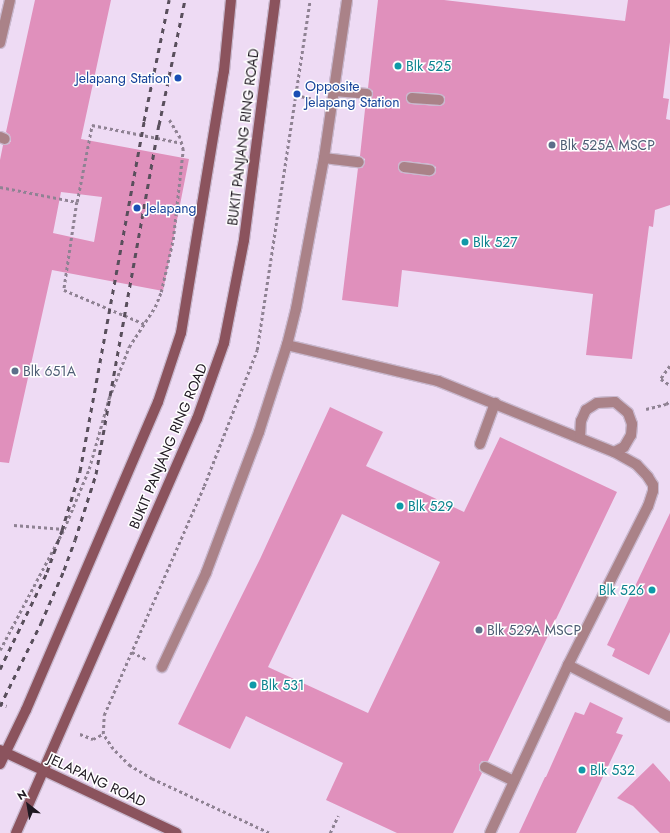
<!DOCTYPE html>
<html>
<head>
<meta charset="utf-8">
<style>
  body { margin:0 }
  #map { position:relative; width:670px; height:833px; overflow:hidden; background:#eedbf4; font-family:Jost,sans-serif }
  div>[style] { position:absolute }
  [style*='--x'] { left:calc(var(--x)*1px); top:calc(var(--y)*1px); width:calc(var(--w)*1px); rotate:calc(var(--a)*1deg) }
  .building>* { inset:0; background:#e090bc }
  .path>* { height:2.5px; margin-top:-1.25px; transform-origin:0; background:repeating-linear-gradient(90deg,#8f8293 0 3px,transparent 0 6px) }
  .roads { filter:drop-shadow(1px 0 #c9b8ce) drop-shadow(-1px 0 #c9b8ce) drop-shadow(0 1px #c9b8ce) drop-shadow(0 -1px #c9b8ce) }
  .lane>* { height:10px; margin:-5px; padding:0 5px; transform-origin:5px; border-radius:5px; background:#aa8288 }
  .secondary>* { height:10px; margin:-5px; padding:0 5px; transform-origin:5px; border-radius:5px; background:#8b535d }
  .rail>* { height:3px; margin-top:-1.5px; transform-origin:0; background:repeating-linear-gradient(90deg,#594f5c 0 5px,transparent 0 10px) }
  .dots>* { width:11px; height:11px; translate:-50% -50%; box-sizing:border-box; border:2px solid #fff; border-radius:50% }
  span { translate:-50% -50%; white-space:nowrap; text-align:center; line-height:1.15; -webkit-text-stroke:3px #fff; paint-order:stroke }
  .culture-label { font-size:14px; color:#0d838f }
  .left { translate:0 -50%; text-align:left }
  .right { translate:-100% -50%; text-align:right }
  .transit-label { font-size:14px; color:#164399 }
  .street-label { font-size:14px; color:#1f1821 }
  .service-label { font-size:14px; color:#4e5e75 }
  .north { position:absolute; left:8px; top:785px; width:40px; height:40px; -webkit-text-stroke:3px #fff; paint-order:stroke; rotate:329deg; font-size:11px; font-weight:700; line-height:16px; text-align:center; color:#1f1821 }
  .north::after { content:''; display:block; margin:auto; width:14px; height:18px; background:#1f1821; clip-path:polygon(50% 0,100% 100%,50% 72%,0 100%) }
</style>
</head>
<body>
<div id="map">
  <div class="building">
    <div style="clip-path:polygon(evenodd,35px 0,111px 0,81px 139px,189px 159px,163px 291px,52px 270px,9px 463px,0 462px,0 160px,3px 145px,9px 144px,11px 141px,10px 135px,6px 132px,35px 0,61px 192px,102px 197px,94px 242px,53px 233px,61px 192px)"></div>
    <div style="clip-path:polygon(evenodd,378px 0,444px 0,625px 21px,628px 0,670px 0,670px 42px,663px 98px,669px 99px,666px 119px,670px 120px,670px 205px,655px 210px,653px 227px,649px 226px,632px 359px,586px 355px,593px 294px,402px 270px,398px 307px,342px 300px,358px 168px,362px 168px,365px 163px,365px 159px,360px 156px,366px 100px,370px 100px,373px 95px,373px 91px,368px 88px,378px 0,412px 92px,440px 94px,445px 97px,445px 101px,444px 104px,439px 106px,411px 104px,408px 103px,406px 98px,407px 94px,412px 92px,378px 0,404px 161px,431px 164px,436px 167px,436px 171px,435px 174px,430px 176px,403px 173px,400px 172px,398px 167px,399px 163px,404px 161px)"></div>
    <div style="clip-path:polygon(evenodd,330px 407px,383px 432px,366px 466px,464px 512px,500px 437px,617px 492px,488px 761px,482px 761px,479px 765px,479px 770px,482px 773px,453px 833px,397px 833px,326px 800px,343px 763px,246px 716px,230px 749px,178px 724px,260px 559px,330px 407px,342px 514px,440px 562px,368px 713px,268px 667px,342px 514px)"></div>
    <div style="clip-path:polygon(670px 513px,670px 632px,649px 675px,612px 656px,615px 649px,607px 645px)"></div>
    <div style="clip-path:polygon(590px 702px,623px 718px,616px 733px,623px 735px,576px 833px,519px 833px,545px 777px,546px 777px,575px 712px,584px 715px)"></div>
    <div style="clip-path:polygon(653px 763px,670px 782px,670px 833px,660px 833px,633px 806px,617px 798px)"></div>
  </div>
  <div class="path">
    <div style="--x:296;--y:95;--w:18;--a:13"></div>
    <div style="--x:0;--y:187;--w:78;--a:11"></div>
    <div style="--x:77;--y:202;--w:78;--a:-79"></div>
    <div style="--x:92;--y:125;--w:92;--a:11.3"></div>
    <div style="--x:77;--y:202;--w:89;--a:98.4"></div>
    <div style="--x:64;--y:290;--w:88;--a:22.8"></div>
    <div style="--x:670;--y:366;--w:16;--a:125"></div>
    <div style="--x:661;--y:379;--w:11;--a:34"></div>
    <div style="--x:646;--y:409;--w:21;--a:-14"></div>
    <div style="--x:666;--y:404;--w:5;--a:-37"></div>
    <div style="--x:14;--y:525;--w:50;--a:4.6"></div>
    <div style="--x:0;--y:650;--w:137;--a:-62.1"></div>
    <div style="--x:64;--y:529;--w:65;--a:-67.4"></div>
    <div style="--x:89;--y:469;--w:74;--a:-74.3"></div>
    <div style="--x:109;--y:398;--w:55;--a:-68.6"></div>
    <div style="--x:129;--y:347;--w:48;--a:-57"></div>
    <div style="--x:155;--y:307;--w:16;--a:-68"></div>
    <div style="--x:161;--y:292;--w:53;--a:-77"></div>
    <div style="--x:173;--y:240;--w:91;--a:-83.7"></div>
    <div style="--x:183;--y:150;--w:12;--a:-104"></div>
    <div style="--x:180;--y:138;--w:21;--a:-121"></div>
    <div style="--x:132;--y:652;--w:16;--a:27"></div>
    <div style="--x:0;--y:704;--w:7;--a:16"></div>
    <div style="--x:80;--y:734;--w:14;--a:21"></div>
    <div style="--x:93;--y:739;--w:11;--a:-27"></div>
    <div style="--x:269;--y:833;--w:129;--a:-155.2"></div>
    <div style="--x:152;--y:779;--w:26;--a:-149"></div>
    <div style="--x:130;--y:766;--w:24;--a:-135"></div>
    <div style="--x:113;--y:749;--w:18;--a:-124"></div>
    <div style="--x:103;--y:734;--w:19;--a:-87"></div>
    <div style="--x:104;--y:715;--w:250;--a:-66.4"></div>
    <div style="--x:204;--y:486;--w:146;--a:-68.7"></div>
    <div style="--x:257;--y:350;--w:354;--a:-81.4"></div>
    <div style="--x:330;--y:833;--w:19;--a:-65"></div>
  </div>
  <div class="roads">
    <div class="lane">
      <div style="--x:0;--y:43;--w:44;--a:-76.9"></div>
      <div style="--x:334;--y:91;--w:33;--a:5"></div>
      <div style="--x:412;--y:98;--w:27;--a:4"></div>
      <div style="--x:0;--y:137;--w:5;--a:22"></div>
      <div style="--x:324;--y:158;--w:35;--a:7"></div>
      <div style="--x:404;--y:167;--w:26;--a:7"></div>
      <div style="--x:287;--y:345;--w:155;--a:13.4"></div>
      <div style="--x:438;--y:381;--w:190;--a:22"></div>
      <div style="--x:614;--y:452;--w:26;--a:29"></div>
      <div style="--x:637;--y:465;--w:16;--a:47"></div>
      <div style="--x:648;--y:477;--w:9;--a:58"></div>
      <div style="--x:653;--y:485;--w:6;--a:90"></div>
      <div style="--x:653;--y:491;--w:16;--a:108"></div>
      <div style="--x:648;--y:506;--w:178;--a:116.7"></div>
      <div style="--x:568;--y:665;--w:185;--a:114.9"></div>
      <div style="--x:580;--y:438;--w:17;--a:-87"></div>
      <div style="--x:581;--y:421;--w:12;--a:-66"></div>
      <div style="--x:586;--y:410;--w:13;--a:-32"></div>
      <div style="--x:597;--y:403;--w:18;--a:-3"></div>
      <div style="--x:615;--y:402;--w:17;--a:40"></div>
      <div style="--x:628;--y:413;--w:12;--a:70"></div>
      <div style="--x:632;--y:424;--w:11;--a:95"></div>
      <div style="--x:631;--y:435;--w:14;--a:120"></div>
      <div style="--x:624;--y:447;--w:11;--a:153"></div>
      <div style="--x:480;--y:444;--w:44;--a:-69.9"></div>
      <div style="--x:568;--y:665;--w:114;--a:27"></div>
      <div style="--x:162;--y:667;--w:104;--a:-64.9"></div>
      <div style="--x:206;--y:573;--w:151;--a:-69.4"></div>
      <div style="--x:259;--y:432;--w:91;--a:-72.2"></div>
      <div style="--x:287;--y:345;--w:37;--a:-76"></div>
      <div style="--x:296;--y:309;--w:154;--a:-79.5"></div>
      <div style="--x:324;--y:158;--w:160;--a:-81.7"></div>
      <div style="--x:485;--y:767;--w:32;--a:26"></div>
    </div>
    <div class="secondary">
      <div style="--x:0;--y:750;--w:195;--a:25.2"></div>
      <div style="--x:0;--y:764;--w:60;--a:-64.3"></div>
      <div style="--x:26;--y:710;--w:335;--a:-66.8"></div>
      <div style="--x:158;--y:402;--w:73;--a:-71.6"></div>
      <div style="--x:181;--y:333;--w:266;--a:-80.7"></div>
      <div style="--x:224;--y:71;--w:71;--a:-84.4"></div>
      <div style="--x:16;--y:833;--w:452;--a:-66.4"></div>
      <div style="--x:197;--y:419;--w:81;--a:-70.4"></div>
      <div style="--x:224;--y:343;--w:105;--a:-79"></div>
      <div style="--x:244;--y:240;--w:242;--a:-82.6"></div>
    </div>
  </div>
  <div class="rail">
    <div style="--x:0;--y:669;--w:108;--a:-64.1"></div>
    <div style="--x:47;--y:572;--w:45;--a:-70.3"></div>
    <div style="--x:62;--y:530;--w:62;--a:-73"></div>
    <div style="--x:80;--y:471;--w:356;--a:-79.6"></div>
    <div style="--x:144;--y:121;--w:124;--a:-78.3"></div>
    <div style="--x:0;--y:706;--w:93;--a:-63.7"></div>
    <div style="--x:41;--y:623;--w:58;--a:-66.5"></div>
    <div style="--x:64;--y:570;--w:32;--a:-70"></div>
    <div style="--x:75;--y:540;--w:69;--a:-72.3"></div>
    <div style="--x:96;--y:474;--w:355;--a:-79.8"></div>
    <div style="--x:159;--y:125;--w:128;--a:-78.3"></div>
  </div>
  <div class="dots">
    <div style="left:398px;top:66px;background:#0f9aa8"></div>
    <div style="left:178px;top:78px;background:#1a4fb4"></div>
    <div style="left:297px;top:94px;background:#1a4fb4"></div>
    <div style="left:552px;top:145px;background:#5c6f8a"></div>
    <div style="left:137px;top:208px;background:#1a4fb4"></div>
    <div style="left:465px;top:242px;background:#0f9aa8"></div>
    <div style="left:15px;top:371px;background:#5c6f8a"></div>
    <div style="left:400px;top:506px;background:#0f9aa8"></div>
    <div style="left:652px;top:590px;background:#0f9aa8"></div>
    <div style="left:479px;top:630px;background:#5c6f8a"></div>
    <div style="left:253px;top:685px;background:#0f9aa8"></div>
    <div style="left:582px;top:770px;background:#0f9aa8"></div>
  </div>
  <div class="culture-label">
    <span class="left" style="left:406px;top:66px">Blk 525</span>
    <span class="left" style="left:473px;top:242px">Blk 527</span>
    <span class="left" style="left:408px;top:506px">Blk 529</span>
    <span class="right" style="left:644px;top:590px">Blk 526</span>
    <span class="left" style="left:261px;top:685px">Blk 531</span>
    <span class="left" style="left:590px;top:770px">Blk 532</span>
  </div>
  <div class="transit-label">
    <span class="right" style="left:170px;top:78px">Jelapang Station</span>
    <span class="left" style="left:305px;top:94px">Opposite<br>Jelapang Station</span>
    <span class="left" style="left:146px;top:208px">Jelapang</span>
  </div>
  <div class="street-label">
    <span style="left:243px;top:137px;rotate:-83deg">BUKIT PANJANG RING ROAD</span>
    <span style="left:168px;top:446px;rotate:-67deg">BUKIT PANJANG RING ROAD</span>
    <span style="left:97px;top:780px;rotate:25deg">JELAPANG ROAD</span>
  </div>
  <div class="service-label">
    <span class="left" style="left:560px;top:145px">Blk 525A MSCP</span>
    <span class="left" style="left:23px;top:371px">Blk 651A</span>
    <span class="left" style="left:487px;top:630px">Blk 529A MSCP</span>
  </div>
  <div class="north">N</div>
</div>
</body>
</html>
